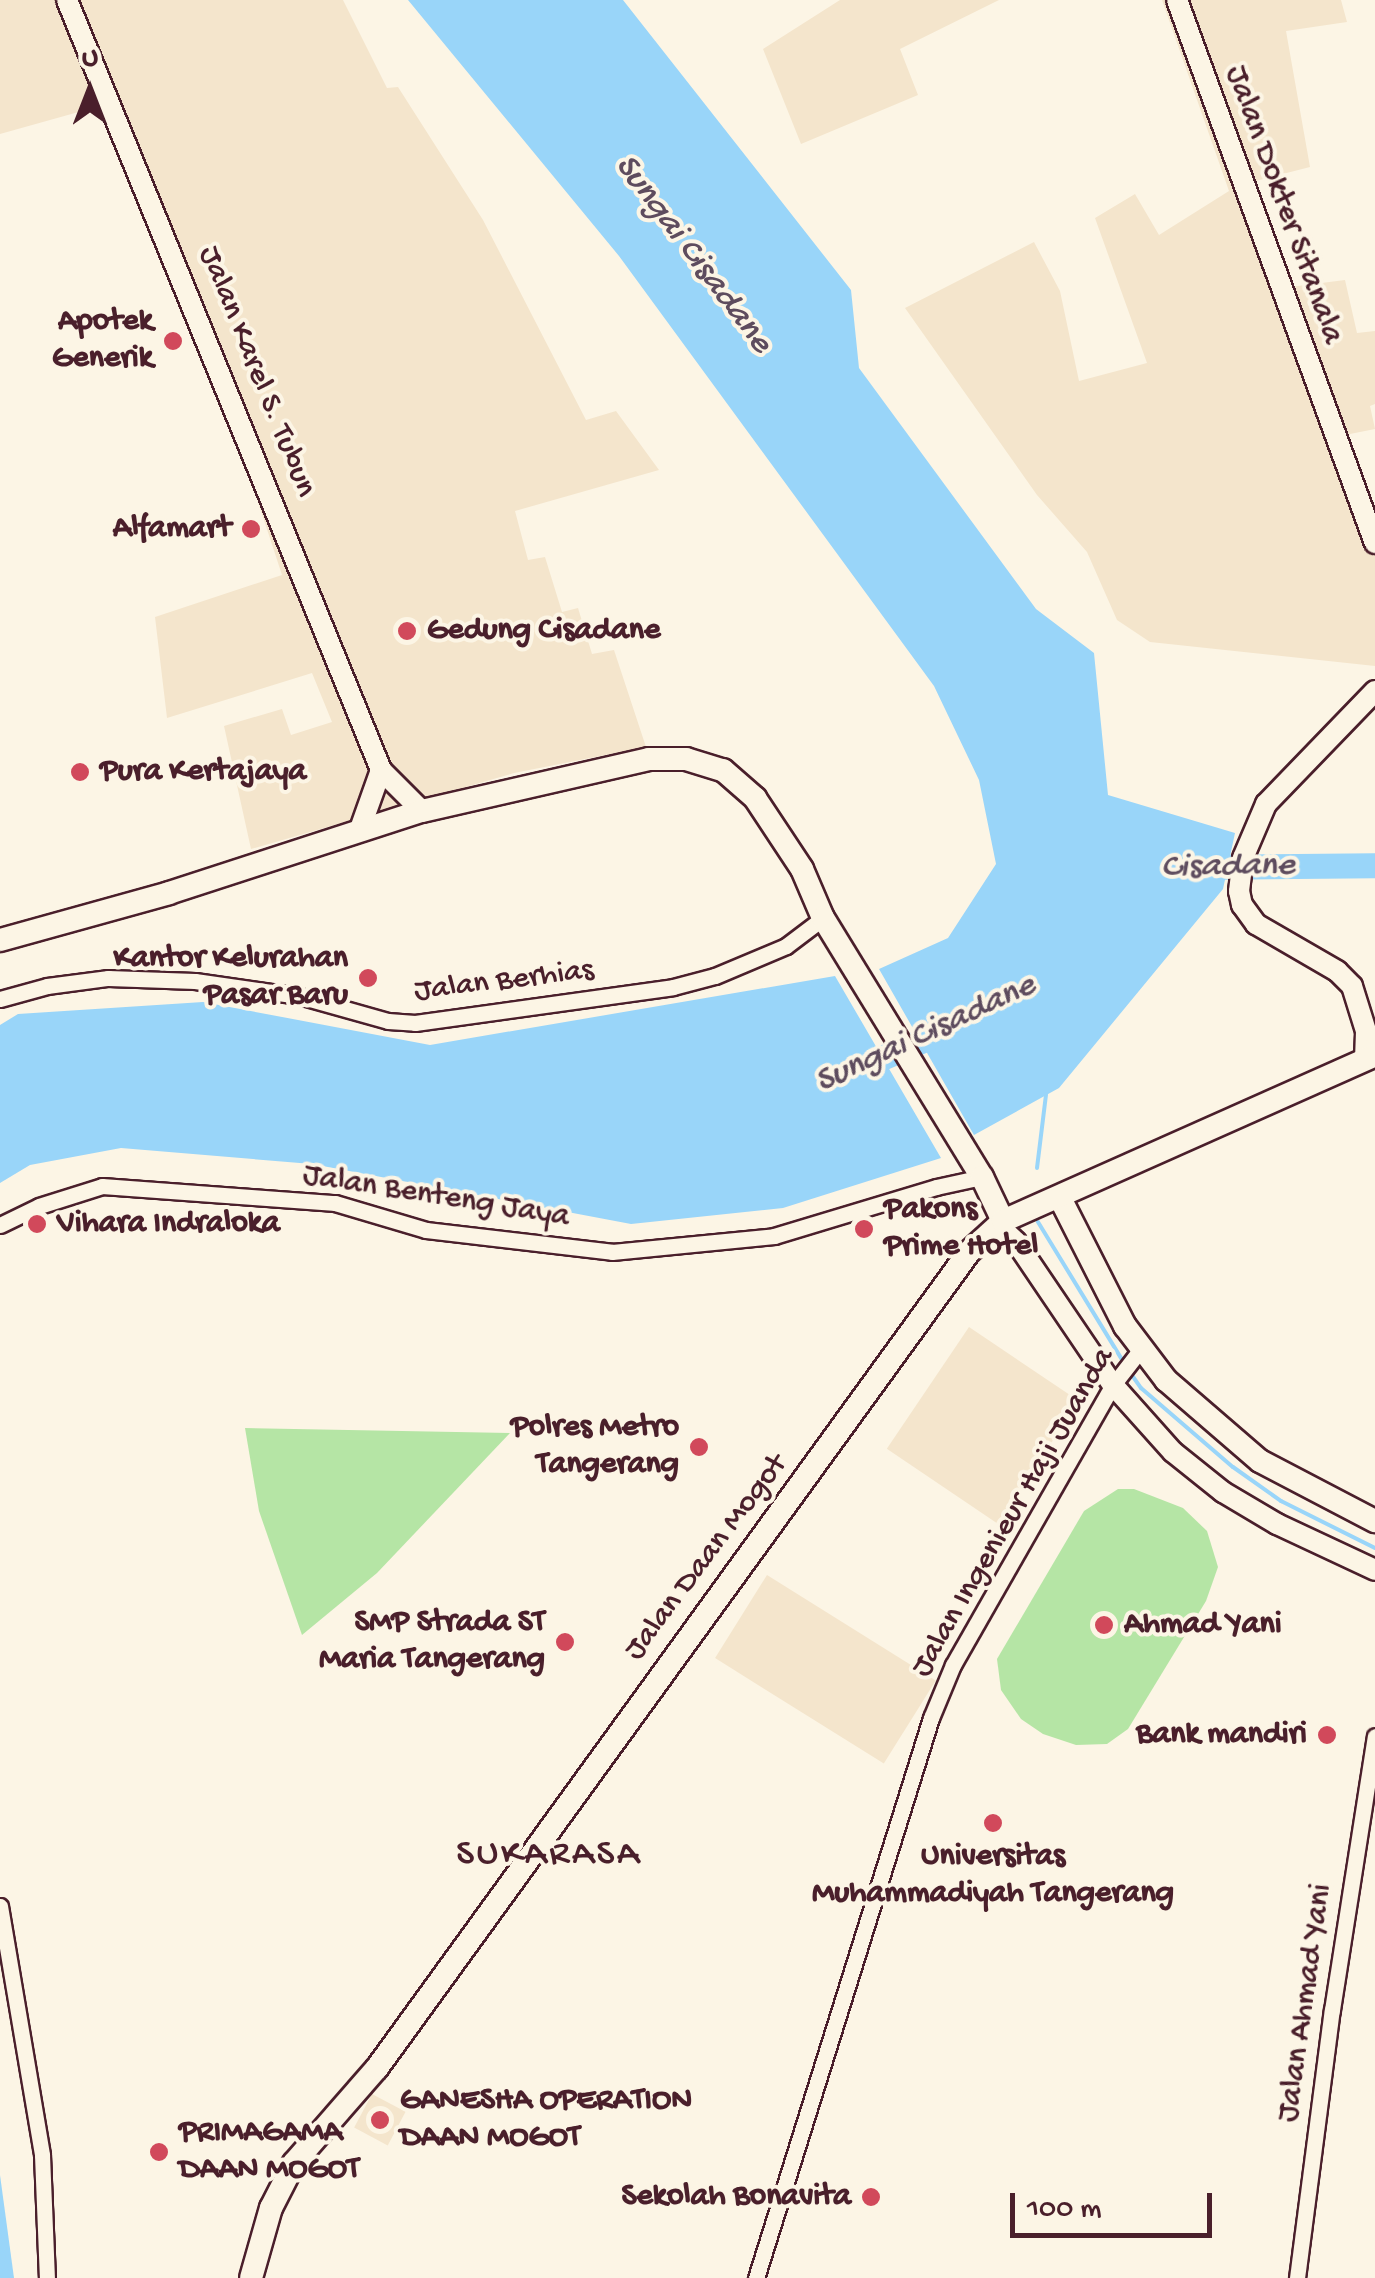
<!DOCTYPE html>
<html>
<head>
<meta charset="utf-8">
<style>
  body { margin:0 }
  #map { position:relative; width:1375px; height:2278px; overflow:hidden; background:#fcf5e5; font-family:"Gochi Hand",sans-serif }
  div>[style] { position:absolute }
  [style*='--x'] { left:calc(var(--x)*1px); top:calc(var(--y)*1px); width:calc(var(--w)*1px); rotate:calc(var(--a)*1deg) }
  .built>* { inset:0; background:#f4e5cc; transform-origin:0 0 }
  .green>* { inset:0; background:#b5e5a5 }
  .water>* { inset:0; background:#99d5f9 }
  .stream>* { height:4px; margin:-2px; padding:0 2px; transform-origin:2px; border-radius:2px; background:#99d5f9 }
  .river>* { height:25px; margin:-12.5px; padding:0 12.5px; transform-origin:12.5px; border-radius:12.5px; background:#99d5f9 }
  .roads { filter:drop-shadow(2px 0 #4a1f2b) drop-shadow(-2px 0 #4a1f2b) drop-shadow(0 2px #4a1f2b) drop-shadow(0 -2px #4a1f2b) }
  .minor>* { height:15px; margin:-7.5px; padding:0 7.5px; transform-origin:7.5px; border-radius:7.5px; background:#fcf5e5 }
  .major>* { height:20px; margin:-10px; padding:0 10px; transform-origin:10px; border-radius:10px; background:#fcf5e5 }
  .highway>* { height:22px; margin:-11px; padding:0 11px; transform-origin:11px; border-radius:11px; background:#fcf5e5 }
  .dots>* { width:28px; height:28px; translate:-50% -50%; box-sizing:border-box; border:5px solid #fcf5e5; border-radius:50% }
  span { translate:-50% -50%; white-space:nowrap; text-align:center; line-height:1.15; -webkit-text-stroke:8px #fcf5e5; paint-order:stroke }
  .street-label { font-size:32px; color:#4a1f2b }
  .poi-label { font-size:32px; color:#4a1f2b; font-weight:700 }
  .right { translate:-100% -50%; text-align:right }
  .left { translate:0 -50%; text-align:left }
  .water-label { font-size:35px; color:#5e4c5e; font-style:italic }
  .quarter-label { font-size:38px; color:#4a1f2b; letter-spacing:2.5px }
  .north { position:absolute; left:40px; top:40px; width:100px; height:100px; -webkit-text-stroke:8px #fcf5e5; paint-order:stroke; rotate:0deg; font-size:28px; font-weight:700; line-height:40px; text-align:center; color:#4a1f2b }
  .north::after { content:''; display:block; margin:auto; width:35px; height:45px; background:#4a1f2b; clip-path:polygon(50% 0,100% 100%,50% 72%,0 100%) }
  .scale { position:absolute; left:1010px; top:2193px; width:202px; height:45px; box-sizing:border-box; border:5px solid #4a1f2b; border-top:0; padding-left:12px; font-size:30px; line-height:35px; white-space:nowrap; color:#4a1f2b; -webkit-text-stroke:8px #fcf5e5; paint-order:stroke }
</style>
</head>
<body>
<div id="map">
  <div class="built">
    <div style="clip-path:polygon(0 0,343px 0,387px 88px,398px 87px,483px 220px,586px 420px,616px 411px,659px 470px,515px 511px,528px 560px,545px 557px,562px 612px,578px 608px,592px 654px,614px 650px,646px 747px,514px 773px,251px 849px,224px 726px,282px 709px,291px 735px,332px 722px,312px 673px,167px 718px,155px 617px,282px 575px,241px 450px,100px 106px,0 134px)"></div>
    <div style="clip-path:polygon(840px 0,999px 0,900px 49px,918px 95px,801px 144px,763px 49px)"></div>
    <div style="clip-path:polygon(1162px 0,1341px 0,1347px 22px,1286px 31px,1310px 167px,1252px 182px,1290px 287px,1345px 280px,1357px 333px,1375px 331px,1375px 404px,1370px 406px,1375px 429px,1345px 435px,1375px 520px,1375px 666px,1150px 642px,1117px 620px,1087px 552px,1037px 495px,905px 308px,1034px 242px,1060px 291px,1079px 381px,1147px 363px,1095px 218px,1135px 194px,1159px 235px,1229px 191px)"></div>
    <div style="left:969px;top:1327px;width:133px;height:147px;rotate:34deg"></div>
    <div style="left:767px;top:1575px;width:199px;height:98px;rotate:32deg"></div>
    <div style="left:372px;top:2094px;width:38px;height:38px;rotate:28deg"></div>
  </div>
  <div class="green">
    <div style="clip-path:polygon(245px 1428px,510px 1433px,377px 1573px,302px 1635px,259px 1511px)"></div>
    <div style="clip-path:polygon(1118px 1489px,1134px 1489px,1183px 1508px,1207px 1531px,1218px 1567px,1206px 1601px,1128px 1729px,1107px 1744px,1076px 1745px,1043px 1734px,1021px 1719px,1001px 1690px,997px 1659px,1084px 1511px)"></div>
  </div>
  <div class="water">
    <div style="clip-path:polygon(408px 0,623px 0,851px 290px,859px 368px,1036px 609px,1094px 653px,1108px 795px,1235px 833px,1223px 889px,1059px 1088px,974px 1135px,879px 969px,948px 938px,996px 864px,979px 780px,934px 686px,619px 256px)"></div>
    <div style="clip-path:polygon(835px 976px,941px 1158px,783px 1208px,631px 1224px,312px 1164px,121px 1148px,30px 1165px,0 1183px,0 1025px,18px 1014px,203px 1002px,430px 1045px)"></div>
    <div style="clip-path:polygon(0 2175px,14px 2278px,0 2278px)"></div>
  </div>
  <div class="stream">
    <div style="--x:1037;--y:1168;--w:74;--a:-83"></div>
    <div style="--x:1038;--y:1222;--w:165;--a:58.6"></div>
    <div style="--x:1129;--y:1371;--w:21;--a:55"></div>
    <div style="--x:1141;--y:1388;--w:121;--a:40.7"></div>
    <div style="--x:1233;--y:1467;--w:59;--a:35.3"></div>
    <div style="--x:1281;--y:1501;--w:105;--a:26.6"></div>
  </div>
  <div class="river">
    <div style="--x:1196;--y:867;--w:179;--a:-0.6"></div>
    <div style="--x:854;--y:1070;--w:106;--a:-23.4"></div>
  </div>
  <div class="roads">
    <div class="minor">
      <div style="--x:0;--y:999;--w:49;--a:-15.5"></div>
      <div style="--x:47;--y:986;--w:62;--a:-7.5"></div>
      <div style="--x:108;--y:978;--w:87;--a:2"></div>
      <div style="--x:195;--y:981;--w:105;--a:8.2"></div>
      <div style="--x:299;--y:996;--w:92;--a:15.7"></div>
      <div style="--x:388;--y:1021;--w:27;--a:4"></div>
      <div style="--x:415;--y:1023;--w:260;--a:-7.9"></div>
      <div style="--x:673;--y:987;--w:43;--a:-14.7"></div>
      <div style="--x:715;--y:976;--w:77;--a:-22.9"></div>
      <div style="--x:786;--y:946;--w:46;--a:-37.1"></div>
      <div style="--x:0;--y:1225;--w:43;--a:-26"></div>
      <div style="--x:39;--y:1206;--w:66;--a:-17.6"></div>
      <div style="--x:102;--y:1186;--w:234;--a:4.2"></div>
      <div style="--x:335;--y:1203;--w:95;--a:16.5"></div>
      <div style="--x:426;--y:1230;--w:187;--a:6.7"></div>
      <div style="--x:612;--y:1252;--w:163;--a:-5.6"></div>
      <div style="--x:774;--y:1236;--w:169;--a:-16.8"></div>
      <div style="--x:936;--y:1187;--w:47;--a:-12.3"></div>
      <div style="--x:0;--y:1906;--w:253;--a:80.4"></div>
      <div style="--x:42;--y:2155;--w:123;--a:87.7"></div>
      <div style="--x:756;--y:2278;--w:587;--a:-72.65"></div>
      <div style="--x:931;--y:1718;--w:57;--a:-67.5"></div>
      <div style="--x:953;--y:1665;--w:322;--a:-60.3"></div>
      <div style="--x:1113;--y:1385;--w:46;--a:-52.1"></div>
      <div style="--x:1297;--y:2278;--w:270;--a:-82.6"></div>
      <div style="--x:1332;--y:2010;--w:277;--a:-81.1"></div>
    </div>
    <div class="major">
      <div style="--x:67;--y:0;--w:832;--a:67.81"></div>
      <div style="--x:381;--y:770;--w:58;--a:45"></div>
      <div style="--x:1177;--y:0;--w:578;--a:69.97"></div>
      <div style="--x:360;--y:829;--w:63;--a:-70.4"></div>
      <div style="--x:1365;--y:1060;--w:29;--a:-88"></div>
      <div style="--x:1366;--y:1031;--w:47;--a:-107.3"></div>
      <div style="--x:1352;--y:986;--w:21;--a:-135"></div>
      <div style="--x:1337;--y:971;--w:94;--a:-149.9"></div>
      <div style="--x:1256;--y:924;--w:24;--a:-126"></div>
      <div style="--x:1242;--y:905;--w:14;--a:-102"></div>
      <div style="--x:1239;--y:891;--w:33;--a:-83"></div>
      <div style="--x:1243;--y:858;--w:59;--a:-66.9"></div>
      <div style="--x:1266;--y:804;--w:157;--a:-46"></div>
      <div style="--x:998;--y:1225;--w:25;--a:43"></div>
      <div style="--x:1016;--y:1242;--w:173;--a:55.9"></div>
      <div style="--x:1113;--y:1385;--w:90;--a:48.2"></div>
      <div style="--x:1173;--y:1452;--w:64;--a:38.7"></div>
      <div style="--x:1223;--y:1492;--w:63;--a:30.7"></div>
      <div style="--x:1277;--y:1524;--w:108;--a:25.1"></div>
    </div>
    <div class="highway">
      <div style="--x:0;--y:940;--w:175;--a:-15.5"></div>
      <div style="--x:169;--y:893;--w:266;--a:-18"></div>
      <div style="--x:422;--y:811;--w:233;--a:-12.9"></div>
      <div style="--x:649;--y:759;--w:37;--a:0"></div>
      <div style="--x:686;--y:759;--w:39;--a:17"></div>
      <div style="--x:723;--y:770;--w:43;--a:41.2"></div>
      <div style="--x:755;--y:798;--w:85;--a:56.5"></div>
      <div style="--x:802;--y:869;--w:53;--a:66.8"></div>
      <div style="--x:823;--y:918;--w:304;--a:58.5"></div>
      <div style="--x:982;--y:1177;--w:49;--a:64.5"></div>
      <div style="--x:1060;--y:1198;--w:144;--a:63.1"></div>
      <div style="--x:1125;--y:1326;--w:68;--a:52.8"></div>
      <div style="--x:1166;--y:1380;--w:124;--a:40.8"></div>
      <div style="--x:1260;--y:1461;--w:130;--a:27.6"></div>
      <div style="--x:251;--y:2278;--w:73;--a:-74.1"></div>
      <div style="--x:271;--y:2208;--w:51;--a:-62.9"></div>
      <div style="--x:294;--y:2163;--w:126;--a:-48.9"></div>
      <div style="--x:377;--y:2068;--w:1008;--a:-54.04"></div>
      <div style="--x:969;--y:1252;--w:46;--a:-42.4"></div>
      <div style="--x:1003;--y:1221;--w:407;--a:-24"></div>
    </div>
  </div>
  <div class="dots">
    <div style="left:173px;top:341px;background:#d1495b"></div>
    <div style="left:251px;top:529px;background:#d1495b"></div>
    <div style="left:407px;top:631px;background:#d1495b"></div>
    <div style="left:80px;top:772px;background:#d1495b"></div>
    <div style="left:368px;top:978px;background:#d1495b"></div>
    <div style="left:37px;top:1224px;background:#d1495b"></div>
    <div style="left:864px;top:1229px;background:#d1495b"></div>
    <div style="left:699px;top:1447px;background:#d1495b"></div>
    <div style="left:1104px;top:1625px;background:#d1495b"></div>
    <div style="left:565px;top:1642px;background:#d1495b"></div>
    <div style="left:1327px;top:1735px;background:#d1495b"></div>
    <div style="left:993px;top:1823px;background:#d1495b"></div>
    <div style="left:380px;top:2120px;background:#d1495b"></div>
    <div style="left:159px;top:2152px;background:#d1495b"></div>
    <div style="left:871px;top:2197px;background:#d1495b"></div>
  </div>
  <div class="street-label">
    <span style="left:1283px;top:205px;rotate:70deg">Jalan Dokter Sitanala</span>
    <span style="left:256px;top:372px;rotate:68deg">Jalan Karel S. Tubun</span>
    <span style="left:504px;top:982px;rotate:-7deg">Jalan Berhias</span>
    <span style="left:436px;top:1197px;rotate:9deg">Jalan Benteng Jaya</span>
    <span style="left:1014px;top:1513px;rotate:-60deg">Jalan Ingenieur Haji Juanda</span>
    <span style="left:707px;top:1558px;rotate:-53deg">Jalan Daan Mogot</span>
    <span style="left:1306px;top:2003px;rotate:-82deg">Jalan Ahmad Yani</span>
  </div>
  <div class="poi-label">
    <span class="right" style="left:153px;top:341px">Apotek<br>Generik</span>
    <span class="right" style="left:231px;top:529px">Alfamart</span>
    <span class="left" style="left:427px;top:631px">Gedung Cisadane</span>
    <span class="left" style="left:100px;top:772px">Pura Kertajaya</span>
    <span class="right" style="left:348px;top:978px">Kantor Kelurahan<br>Pasar Baru</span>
    <span class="left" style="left:884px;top:1229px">Pakons<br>Prime Hotel</span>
    <span class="left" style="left:57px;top:1224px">Vihara Indraloka</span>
    <span class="right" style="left:679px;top:1447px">Polres Metro<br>Tangerang</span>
    <span class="right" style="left:545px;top:1642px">SMP Strada ST<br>Maria Tangerang</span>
    <span class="left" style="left:1124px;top:1625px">Ahmad Yani</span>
    <span class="right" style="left:1307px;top:1735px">Bank mandiri</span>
    <span style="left:993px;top:1876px">Universitas<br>Muhammadiyah Tangerang</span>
    <span class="left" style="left:400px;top:2120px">GANESHA OPERATION<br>DAAN MOGOT</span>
    <span class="left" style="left:179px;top:2152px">PRIMAGAMA<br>DAAN MOGOT</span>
    <span class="right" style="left:851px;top:2197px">Sekolah Bonavita</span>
  </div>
  <div class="water-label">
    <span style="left:692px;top:255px;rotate:53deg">Sungai Cisadane</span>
    <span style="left:1228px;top:868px;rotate:-1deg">Cisadane</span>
    <span style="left:926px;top:1035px;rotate:-25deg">Sungai Cisadane</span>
  </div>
  <div class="quarter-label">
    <span style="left:549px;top:1856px">SUKARASA</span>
  </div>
  <div class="north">U</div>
  <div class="scale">100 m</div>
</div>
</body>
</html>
